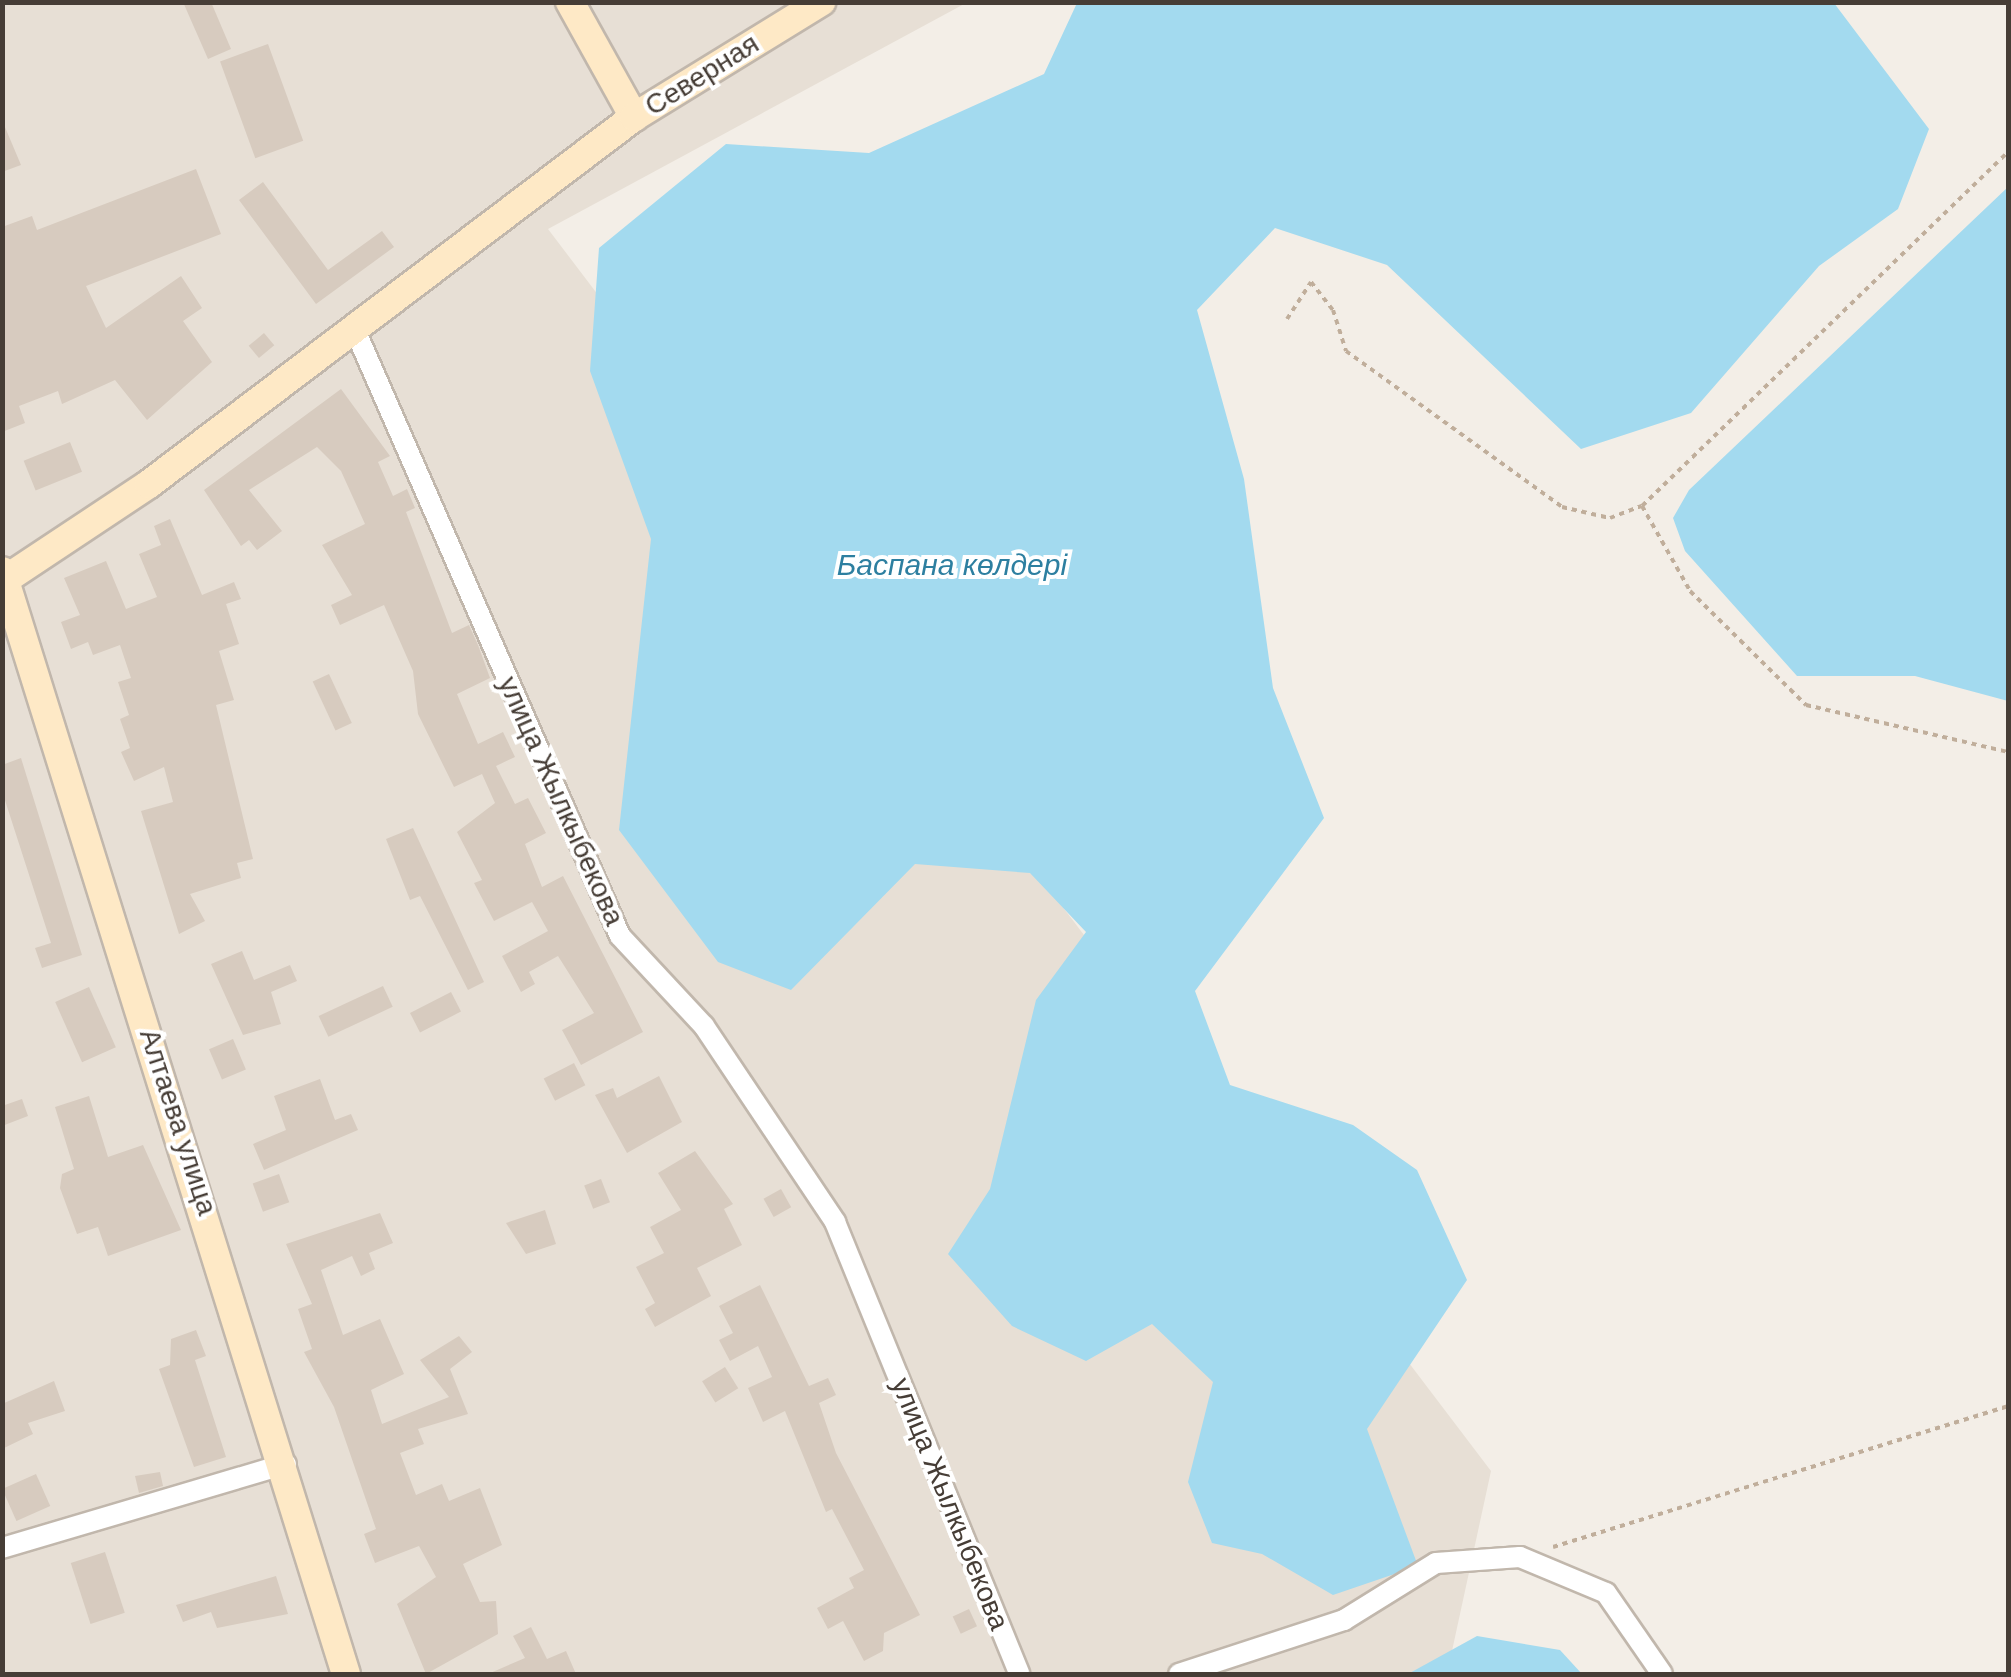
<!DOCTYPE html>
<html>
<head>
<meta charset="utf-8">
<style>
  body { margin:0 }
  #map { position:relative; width:2011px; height:1677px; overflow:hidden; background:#f3eee7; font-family:Arial,sans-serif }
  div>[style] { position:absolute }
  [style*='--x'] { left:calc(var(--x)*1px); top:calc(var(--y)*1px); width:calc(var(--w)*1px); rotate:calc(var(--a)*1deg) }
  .residential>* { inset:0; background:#e7dfd5 }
  .water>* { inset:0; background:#a3daef }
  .building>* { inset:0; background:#d7cbbf; transform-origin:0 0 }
  .path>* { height:4px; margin-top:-2px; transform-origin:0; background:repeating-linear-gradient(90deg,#c0ae9b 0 5px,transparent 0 10px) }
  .roads { filter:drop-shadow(2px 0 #c1b7ac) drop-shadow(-2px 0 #c1b7ac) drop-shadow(0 2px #c1b7ac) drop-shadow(0 -2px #c1b7ac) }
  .street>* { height:20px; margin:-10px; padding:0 10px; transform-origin:10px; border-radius:10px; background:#fff }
  .secondary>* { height:28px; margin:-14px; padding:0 14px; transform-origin:14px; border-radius:14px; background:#fee9c6 }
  span { translate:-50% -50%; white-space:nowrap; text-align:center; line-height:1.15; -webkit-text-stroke:8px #fff; paint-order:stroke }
  .street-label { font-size:28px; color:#463d36 }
  .water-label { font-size:30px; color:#2d7fa0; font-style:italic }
  .frame { position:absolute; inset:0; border:5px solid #463d36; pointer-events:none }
</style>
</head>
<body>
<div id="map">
  <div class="residential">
    <div style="clip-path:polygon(3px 3px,966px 3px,548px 229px,1491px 1471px,1447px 1674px,3px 1674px)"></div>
  </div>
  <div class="water">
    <div style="clip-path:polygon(1077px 3px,1834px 3px,1929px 129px,1898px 209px,1819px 266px,1691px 413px,1581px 449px,1387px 265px,1275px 228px,1197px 310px,1244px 479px,1273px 688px,1324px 818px,1195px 991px,1230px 1085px,1353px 1125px,1417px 1170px,1467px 1280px,1367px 1429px,1418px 1566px,1333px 1595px,1262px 1554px,1212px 1543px,1188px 1482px,1213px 1382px,1152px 1324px,1086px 1361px,1012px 1326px,948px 1254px,990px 1189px,1036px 1000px,1086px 932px,1030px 873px,915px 864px,791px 990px,718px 962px,619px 830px,651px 539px,590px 371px,599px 248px,726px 144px,869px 153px,1044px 74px)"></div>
    <div style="clip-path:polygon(2008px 187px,2008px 701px,1915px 676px,1797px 676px,1685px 551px,1673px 518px,1689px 490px)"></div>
    <div style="clip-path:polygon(1477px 1636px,1560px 1650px,1582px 1674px,1408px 1674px)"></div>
  </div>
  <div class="building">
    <div style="clip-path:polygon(183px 2px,211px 2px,231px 49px,208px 59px)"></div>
    <div style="left:268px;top:44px;width:103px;height:51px;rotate:70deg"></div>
    <div style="clip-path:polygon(2px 120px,21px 165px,2px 172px)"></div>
    <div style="clip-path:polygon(196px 169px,221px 234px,86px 286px,106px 328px,181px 276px,202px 308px,183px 321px,212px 362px,147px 420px,115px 380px,62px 404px,58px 391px,19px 406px,25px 423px,2px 432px,2px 227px,32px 216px,37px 230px)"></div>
    <div style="clip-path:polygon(263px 182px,328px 270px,382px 231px,394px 247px,316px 304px,239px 200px)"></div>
    <div style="left:264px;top:333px;width:16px;height:20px;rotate:50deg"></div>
    <div style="clip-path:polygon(341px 389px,390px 456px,378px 462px,393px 496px,407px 489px,415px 508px,406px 512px,452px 633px,469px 625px,478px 645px,490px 678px,457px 694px,478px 744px,503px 732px,515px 757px,496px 766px,515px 804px,528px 798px,546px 833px,525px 844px,542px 887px,563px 876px,643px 1032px,581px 1065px,562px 1030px,594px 1013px,558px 956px,529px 972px,535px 984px,521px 992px,502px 956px,548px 931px,532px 902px,494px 921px,474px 883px,482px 880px,457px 832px,495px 803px,482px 774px,454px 787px,418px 714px,413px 671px,384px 605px,340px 625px,331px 605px,352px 595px,322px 545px,365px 524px,341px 471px,317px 447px,249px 490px,282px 531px,257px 550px,249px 540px,241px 546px,204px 490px)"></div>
    <div style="left:70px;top:442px;width:32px;height:50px;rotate:68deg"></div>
    <div style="clip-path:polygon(170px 519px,202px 595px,234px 582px,241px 599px,226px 604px,239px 644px,219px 651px,234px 700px,216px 705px,253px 859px,237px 863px,241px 878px,190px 894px,205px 921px,179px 934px,141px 811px,173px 802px,164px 767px,134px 781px,121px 752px,130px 748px,120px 719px,129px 715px,118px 682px,131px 678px,120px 645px,93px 655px,88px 642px,71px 649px,61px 622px,80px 615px,64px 578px,106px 561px,126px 609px,157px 597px,139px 554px,161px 545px,154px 526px)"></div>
    <div style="left:329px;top:674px;width:54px;height:18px;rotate:65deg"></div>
    <div style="clip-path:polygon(21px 758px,82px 955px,42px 968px,35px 948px,51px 943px,2px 791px,2px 765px)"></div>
    <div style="clip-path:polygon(413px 828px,484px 982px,468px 990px,420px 896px,410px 900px,386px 839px)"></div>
    <div style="clip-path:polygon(242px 951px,254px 980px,290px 965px,297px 981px,271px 992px,281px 1024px,243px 1035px,211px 964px)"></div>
    <div style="left:383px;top:986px;width:23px;height:71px;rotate:65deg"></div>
    <div style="left:89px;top:987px;width:66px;height:37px;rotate:66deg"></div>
    <div style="left:451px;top:992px;width:22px;height:46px;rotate:63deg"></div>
    <div style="left:233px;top:1039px;width:33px;height:26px;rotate:67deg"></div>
    <div style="left:574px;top:1063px;width:25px;height:34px;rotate:63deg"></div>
    <div style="clip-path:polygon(659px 1076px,682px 1122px,627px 1153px,595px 1095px,613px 1088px,617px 1098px)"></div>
    <div style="clip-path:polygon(320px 1079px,335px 1120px,351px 1114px,358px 1130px,264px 1170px,253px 1144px,286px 1130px,274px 1096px)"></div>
    <div style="clip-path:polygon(89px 1096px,108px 1157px,143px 1145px,181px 1230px,108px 1256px,98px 1227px,77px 1234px,60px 1188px,62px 1174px,74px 1169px,55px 1107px)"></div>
    <div style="clip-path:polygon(22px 1099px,28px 1116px,2px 1126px,2px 1106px)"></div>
    <div style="clip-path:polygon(695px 1151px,733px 1204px,724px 1209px,742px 1245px,697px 1268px,711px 1296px,655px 1327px,645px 1309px,655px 1303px,636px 1267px,664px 1253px,650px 1227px,681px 1210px,658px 1173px)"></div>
    <div style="left:279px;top:1174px;width:30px;height:28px;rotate:70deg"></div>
    <div style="left:601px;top:1179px;width:25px;height:18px;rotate:69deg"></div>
    <div style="left:781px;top:1189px;width:21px;height:20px;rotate:61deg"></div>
    <div style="clip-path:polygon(545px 1210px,556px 1244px,526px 1254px,506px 1223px)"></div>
    <div style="clip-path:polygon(380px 1213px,393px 1243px,369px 1253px,375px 1269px,361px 1276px,352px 1256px,321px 1270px,343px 1335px,380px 1319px,404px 1374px,371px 1390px,382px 1424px,449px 1397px,420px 1360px,459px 1336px,472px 1352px,450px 1369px,468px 1414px,418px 1429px,424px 1444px,400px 1453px,416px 1495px,442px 1484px,449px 1501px,480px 1488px,502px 1545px,463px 1564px,480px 1602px,496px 1601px,498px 1634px,426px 1674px,397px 1604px,436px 1577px,419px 1546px,375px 1563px,364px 1534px,376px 1529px,334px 1407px,304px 1352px,312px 1349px,298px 1309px,312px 1304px,286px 1244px)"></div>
    <div style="clip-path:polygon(760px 1285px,809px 1386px,828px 1378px,836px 1395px,819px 1403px,836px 1453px,920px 1615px,884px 1633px,883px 1651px,864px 1661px,843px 1621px,828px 1629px,817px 1608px,854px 1588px,849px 1578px,864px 1570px,832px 1509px,826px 1512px,785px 1411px,763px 1422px,748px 1388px,772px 1377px,758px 1346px,730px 1361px,719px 1340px,733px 1333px,719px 1306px)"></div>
    <div style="clip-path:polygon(196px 1330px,206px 1356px,195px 1360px,226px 1457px,194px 1467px,159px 1369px,170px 1365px,171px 1339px)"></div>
    <div style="left:725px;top:1367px;width:25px;height:27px;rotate:58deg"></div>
    <div style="clip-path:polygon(54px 1381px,65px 1411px,28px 1423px,33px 1434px,2px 1449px,2px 1404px)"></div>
    <div style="clip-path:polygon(160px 1472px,163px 1486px,139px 1493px,135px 1476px)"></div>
    <div style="left:36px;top:1474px;width:35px;height:37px;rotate:66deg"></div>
    <div style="left:105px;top:1552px;width:64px;height:36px;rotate:72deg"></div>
    <div style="clip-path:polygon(276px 1576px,288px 1614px,217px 1628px,211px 1612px,183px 1622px,176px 1605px)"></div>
    <div style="left:969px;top:1609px;width:19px;height:18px;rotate:65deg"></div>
    <div style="clip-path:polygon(531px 1627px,547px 1659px,566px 1651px,576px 1674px,488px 1674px,525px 1658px,513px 1636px)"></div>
  </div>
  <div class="path">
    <div style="--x:1287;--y:319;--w:44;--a:-57"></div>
    <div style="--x:1311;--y:282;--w:36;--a:52"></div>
    <div style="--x:1333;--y:310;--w:43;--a:72.4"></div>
    <div style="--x:1346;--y:351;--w:266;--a:35.8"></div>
    <div style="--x:1562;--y:507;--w:49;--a:12.9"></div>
    <div style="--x:1610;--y:518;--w:34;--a:-21"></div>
    <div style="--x:1642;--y:506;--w:509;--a:-44.05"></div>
    <div style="--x:1642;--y:506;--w:98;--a:60.5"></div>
    <div style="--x:1690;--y:591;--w:163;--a:44.5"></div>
    <div style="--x:1806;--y:705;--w:207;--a:13.1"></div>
    <div style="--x:1553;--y:1547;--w:476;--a:-17.2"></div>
  </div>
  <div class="roads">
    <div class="street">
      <div style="--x:355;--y:330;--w:661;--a:66.38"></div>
      <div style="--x:620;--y:936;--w:123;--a:47"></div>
      <div style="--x:704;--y:1026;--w:236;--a:56.2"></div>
      <div style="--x:835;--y:1222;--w:488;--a:67.8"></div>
      <div style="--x:2;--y:1548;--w:296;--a:-16.5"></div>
      <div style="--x:1179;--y:1674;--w:174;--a:-18.1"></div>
      <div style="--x:1344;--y:1620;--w:108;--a:-31.8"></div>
      <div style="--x:1436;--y:1563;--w:84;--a:-4.1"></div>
      <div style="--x:1520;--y:1557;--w:93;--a:22.7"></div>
      <div style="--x:1606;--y:1593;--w:98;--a:55.3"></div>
    </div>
    <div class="secondary">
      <div style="--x:570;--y:2;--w:132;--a:60.9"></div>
      <div style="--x:2;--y:571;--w:1155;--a:72.68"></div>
      <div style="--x:6;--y:579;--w:172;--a:-33.6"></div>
      <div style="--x:149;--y:484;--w:608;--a:-37.11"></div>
      <div style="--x:634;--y:117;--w:220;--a:-31.6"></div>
    </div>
  </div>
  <div class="street-label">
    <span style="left:702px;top:75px;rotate:-32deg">Северная</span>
    <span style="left:561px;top:801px;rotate:66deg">улица Жылкыбекова</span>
    <span style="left:178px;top:1122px;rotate:72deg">Алтаева улица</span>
    <span style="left:950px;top:1504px;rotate:68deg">улица Жылкыбекова</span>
  </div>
  <div class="water-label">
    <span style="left:952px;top:565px">Баспана көлдері</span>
  </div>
  <div class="frame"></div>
</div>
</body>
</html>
